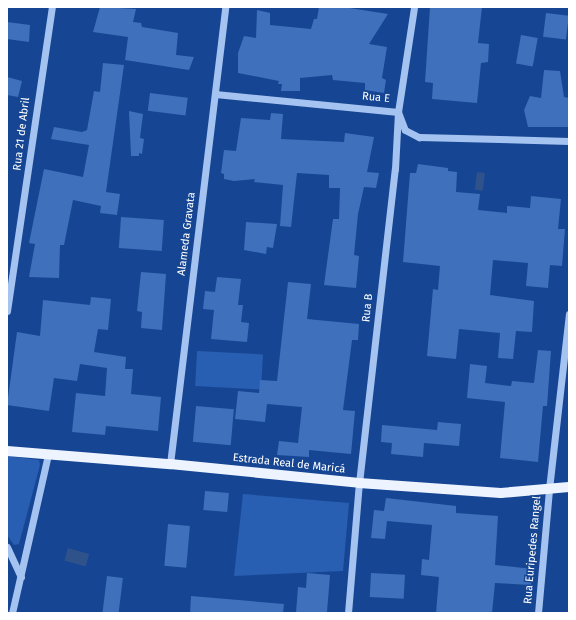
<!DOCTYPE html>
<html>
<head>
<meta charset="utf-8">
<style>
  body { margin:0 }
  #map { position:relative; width:576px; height:620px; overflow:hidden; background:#164693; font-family:"Fira Sans",sans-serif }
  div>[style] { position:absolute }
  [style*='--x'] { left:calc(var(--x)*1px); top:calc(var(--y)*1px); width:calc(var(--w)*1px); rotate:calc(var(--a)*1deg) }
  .green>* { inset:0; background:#285fb2; transform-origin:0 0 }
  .water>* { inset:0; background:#2f528b; transform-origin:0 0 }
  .building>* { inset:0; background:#3e70bb; transform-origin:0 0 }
  .minor>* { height:7px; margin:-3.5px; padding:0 3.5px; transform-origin:3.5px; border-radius:3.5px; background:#a5c3f1 }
  .major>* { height:10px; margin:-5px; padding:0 5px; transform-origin:5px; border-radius:5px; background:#eef4ff }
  span { translate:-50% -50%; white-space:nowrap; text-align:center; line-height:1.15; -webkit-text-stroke:3px #164693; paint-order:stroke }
  .street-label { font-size:11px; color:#fff }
  .frame { position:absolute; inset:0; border:8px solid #fff; pointer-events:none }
</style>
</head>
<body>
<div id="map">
  <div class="green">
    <div style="left:197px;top:351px;width:66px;height:35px;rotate:3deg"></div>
    <div style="clip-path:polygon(7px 456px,39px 460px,40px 465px,19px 544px,14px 545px,7px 535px)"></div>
    <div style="clip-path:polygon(243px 494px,349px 503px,343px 571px,234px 576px)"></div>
  </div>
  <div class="water">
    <div style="left:477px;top:172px;width:8px;height:18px;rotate:7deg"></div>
    <div style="left:68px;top:548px;width:22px;height:13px;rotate:16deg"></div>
  </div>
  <div class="building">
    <div style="clip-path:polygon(100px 7px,136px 9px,133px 22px,141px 23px,142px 27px,178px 33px,176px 55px,194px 57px,189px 70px,125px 60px,128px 37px,93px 32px)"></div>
    <div style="clip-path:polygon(319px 7px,343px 7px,388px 14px,369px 44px,387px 47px,382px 78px,386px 80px,384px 93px,365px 90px,365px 83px,333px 80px,332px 75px,300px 78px,300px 91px,281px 91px,282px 84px,278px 84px,279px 81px,238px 73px,238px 53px,244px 36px,256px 38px,257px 10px,270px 13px,270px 25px,311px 29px,314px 19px,317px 19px)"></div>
    <div style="clip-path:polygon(430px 7px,482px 7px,478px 43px,489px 44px,488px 62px,481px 63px,477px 103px,432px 99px,433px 83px,425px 82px)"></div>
    <div style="left:546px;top:13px;width:23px;height:24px;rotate:7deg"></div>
    <div style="clip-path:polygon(7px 22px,30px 25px,29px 42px,7px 39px)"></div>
    <div style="left:521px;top:35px;width:17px;height:29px;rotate:10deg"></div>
    <div style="clip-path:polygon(103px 63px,124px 65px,106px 192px,120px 194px,117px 215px,100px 213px,101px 206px,73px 200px,64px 245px,60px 245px,59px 278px,29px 277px,35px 244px,29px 243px,44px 169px,83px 177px,89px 145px,51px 139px,54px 127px,82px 132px,87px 130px,94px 91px,100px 92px)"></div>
    <div style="clip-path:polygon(544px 70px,560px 71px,564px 97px,569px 98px,569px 127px,528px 127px,524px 110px,530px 96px,541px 98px)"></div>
    <div style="clip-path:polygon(7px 77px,22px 81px,18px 97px,7px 95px)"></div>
    <div style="left:150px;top:93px;width:38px;height:18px;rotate:7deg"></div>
    <div style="clip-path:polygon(129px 111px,143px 114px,140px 138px,144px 139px,142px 154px,139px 153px,139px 156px,131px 156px)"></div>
    <div style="clip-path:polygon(271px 113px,283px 114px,281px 139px,344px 142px,345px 133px,374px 137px,367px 172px,379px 173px,376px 188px,364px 187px,358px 214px,354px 255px,359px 256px,356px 288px,324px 285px,333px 219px,339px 219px,340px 188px,329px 188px,329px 175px,297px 173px,291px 227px,280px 226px,283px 185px,254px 182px,255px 179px,234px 181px,224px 179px,224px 174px,221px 173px,224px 150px,236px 151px,241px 118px,270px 120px)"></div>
    <div style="clip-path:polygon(418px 164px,448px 168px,448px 171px,457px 172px,456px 192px,480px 194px,478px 210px,507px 213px,507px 206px,530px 208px,531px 196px,561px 199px,558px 229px,565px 229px,562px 266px,550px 265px,548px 288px,526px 286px,528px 263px,493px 260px,490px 295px,534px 301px,532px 332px,516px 331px,513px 359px,498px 358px,500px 333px,459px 329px,456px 359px,427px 356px,433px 289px,438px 290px,440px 266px,403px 262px,410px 173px,416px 173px)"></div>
    <div style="left:121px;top:217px;width:43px;height:31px;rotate:4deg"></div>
    <div style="clip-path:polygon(246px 222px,277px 224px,273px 248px,267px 247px,266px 254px,244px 250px)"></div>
    <div style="clip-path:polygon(141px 272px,166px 274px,162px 330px,141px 328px,142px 312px,137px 311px)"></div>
    <div style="clip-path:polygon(217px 277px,241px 279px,238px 305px,243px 305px,241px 322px,249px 323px,247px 342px,211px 339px,214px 310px,203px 309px,205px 291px,215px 292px)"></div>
    <div style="clip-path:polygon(288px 282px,311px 284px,307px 319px,359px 324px,358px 340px,352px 340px,343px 410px,355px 411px,351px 454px,309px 450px,309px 457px,277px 455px,279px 441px,298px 443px,302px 407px,267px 404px,265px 422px,235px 419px,238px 391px,259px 393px,260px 380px,277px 381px)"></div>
    <div style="clip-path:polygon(91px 297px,111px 299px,108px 330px,98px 329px,94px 352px,126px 357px,125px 369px,133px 369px,131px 394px,161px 397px,158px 431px,106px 426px,105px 435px,72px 432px,76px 393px,105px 396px,107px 368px,80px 364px,77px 381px,54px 378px,49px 411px,7px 405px,17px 332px,40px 336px,43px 300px,90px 305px)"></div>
    <div style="clip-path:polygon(538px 350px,551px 351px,547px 406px,543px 406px,538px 462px,500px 458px,505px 402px,467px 398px,470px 364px,487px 366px,485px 383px,511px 386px,512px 381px,534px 383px)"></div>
    <div style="left:196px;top:406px;width:38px;height:36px;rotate:5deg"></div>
    <div style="clip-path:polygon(438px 422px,461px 424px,459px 446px,424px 443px,423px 457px,391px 454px,392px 443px,381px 442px,382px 425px,437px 430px)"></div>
    <div style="left:205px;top:491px;width:24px;height:19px;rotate:5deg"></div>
    <div style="clip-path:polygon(386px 498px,456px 506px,456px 513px,498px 516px,495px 565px,533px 569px,531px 585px,495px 583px,492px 613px,436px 613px,439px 577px,421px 575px,422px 559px,429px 560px,432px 525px,387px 521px,385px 539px,371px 538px,374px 510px,384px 511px)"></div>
    <div style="left:168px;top:524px;width:22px;height:42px;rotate:5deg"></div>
    <div style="clip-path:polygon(307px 573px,330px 575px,327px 612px,296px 613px,298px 587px,306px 588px)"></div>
    <div style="left:371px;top:573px;width:34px;height:24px;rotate:3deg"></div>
    <div style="left:107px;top:576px;width:16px;height:37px;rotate:7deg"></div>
    <div style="clip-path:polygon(191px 596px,284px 604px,283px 613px,190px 613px)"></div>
  </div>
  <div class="minor">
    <div style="--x:215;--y:94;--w:184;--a:5.6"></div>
    <div style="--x:398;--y:112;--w:19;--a:69"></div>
    <div style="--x:405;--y:130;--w:16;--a:27"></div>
    <div style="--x:419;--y:137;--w:150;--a:1.5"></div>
    <div style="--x:7;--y:311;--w:307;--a:-81.6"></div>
    <div style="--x:170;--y:464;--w:460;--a:-83.1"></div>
    <div style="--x:7;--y:547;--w:33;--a:65"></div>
    <div style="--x:12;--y:613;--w:163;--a:-77.2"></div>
    <div style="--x:348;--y:613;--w:130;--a:-85.2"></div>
    <div style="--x:359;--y:483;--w:316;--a:-83.5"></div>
    <div style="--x:395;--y:169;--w:57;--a:-87"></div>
    <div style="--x:398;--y:112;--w:106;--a:-81.3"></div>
    <div style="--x:538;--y:613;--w:124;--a:-84.9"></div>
    <div style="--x:549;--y:489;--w:176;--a:-83.5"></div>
  </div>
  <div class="major">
    <div style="--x:7;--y:451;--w:164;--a:4.6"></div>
    <div style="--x:170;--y:464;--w:190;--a:5.7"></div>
    <div style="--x:359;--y:483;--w:142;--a:4"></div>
    <div style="--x:501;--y:493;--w:68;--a:-5"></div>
  </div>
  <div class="street-label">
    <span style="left:376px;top:98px;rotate:6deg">Rua E</span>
    <span style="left:22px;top:134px;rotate:-83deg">Rua 21 de Abril</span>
    <span style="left:187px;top:234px;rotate:-83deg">Alameda Gravata</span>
    <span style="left:368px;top:308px;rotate:-84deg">Rua B</span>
    <span style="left:289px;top:464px;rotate:6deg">Estrada Real de Maricá</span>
    <span style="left:533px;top:550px;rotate:-85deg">Rua Euripedes Rangel</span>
  </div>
  <div class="frame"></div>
</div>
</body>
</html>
